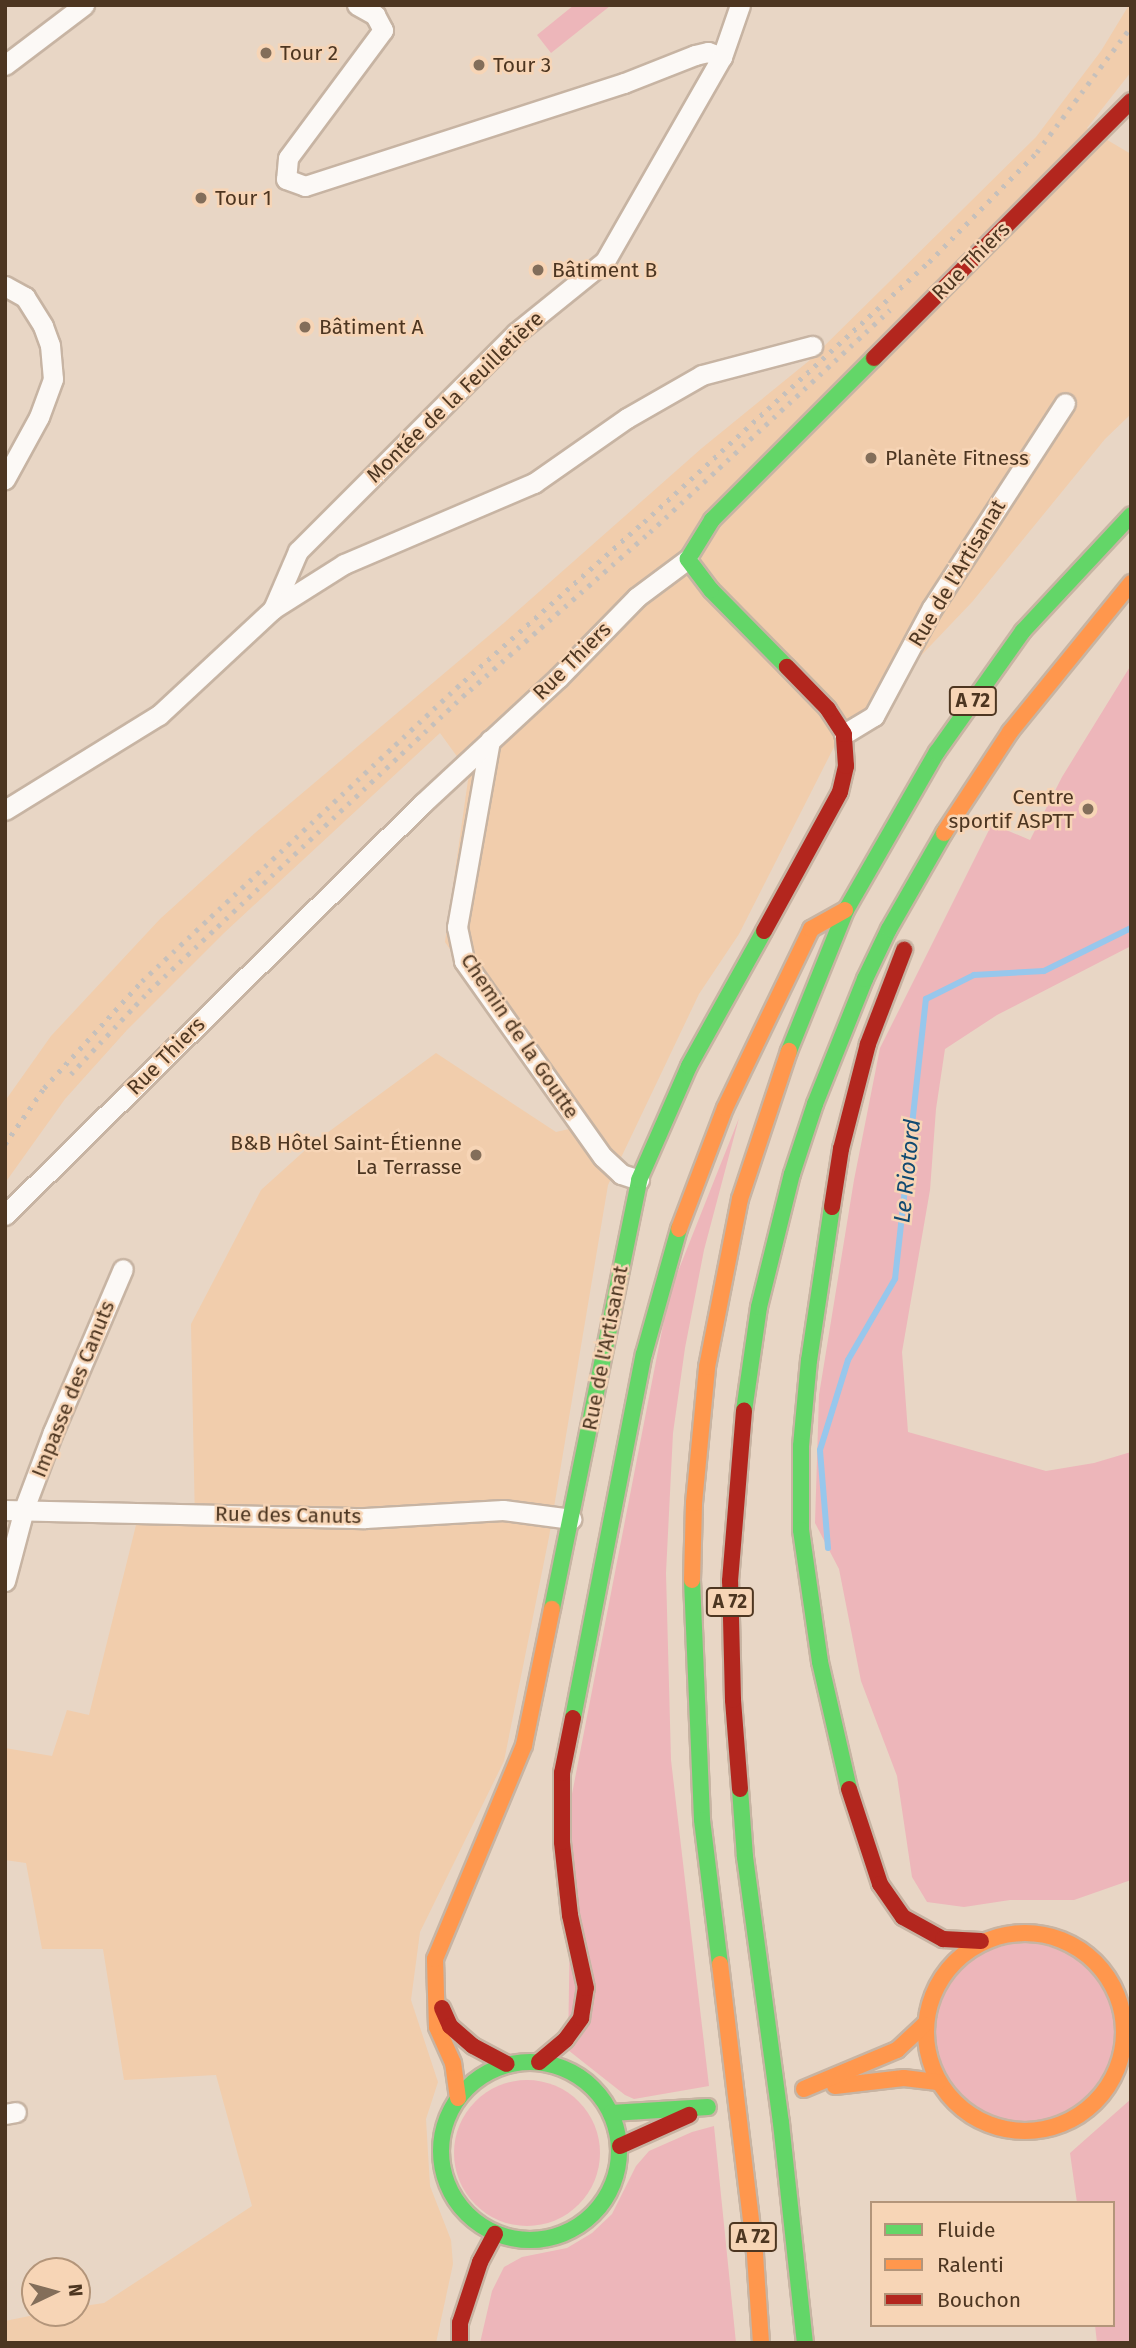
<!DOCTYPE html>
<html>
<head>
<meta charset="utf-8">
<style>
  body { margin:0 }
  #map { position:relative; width:1136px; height:2348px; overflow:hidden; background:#e8d6c5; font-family:"Fira Sans",sans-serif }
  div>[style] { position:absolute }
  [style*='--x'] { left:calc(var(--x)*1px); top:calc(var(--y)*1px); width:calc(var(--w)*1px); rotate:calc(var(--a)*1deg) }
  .built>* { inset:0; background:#f1cdac }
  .green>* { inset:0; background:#edb6ba }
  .round { border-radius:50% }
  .stream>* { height:6px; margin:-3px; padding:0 3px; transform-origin:3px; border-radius:3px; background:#97c7ec }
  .roads { filter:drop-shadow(2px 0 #c7b4a3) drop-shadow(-2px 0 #c7b4a3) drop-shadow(0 2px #c7b4a3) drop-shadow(0 -2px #c7b4a3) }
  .street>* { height:19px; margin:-9.5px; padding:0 9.5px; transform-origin:9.5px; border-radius:9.5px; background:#fcf9f6 }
  .fast>* { height:16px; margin:-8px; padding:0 8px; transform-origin:8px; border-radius:8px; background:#63d668 }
  .fast>.ring { margin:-8px; padding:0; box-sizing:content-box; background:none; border:16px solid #63d668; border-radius:50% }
  .slow>* { height:16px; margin:-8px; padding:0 8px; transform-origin:8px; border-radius:8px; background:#ff974d }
  .slow>.ring { margin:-8px; padding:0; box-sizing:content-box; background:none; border:16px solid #ff974d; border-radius:50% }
  .jam>* { height:16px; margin:-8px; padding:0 8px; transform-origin:8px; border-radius:8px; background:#b3261e }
  .rail>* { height:5px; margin-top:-2.5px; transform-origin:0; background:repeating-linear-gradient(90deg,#c6c0bb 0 3.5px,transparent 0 10.5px) }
  .dots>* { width:19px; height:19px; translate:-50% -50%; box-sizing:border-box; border:4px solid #f7d5b6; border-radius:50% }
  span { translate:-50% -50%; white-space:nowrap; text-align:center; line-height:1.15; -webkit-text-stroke:5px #f7d5b6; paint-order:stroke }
  .shield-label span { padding:2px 5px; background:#f7d5b6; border:2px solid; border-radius:5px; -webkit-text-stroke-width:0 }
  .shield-label { font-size:19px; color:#4d3621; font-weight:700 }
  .poi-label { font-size:21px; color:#4d3621 }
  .left { translate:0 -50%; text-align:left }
  .right { translate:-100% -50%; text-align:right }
  .street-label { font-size:21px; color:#4d3621 }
  .water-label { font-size:23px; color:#104a71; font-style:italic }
  .frame { position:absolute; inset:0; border:7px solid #4d3621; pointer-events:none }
  .legend { position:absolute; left:870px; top:2201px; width:245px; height:126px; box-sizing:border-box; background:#f7d5b6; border:2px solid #b3957a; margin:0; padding:9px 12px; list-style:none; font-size:21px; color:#4d3621 }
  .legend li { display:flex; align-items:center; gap:14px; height:35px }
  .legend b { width:35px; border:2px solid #b3957a }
  .north { position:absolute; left:21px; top:2257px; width:70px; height:70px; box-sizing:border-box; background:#f7d5b6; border:2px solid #b3957a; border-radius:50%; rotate:85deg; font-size:19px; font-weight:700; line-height:28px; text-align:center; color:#4d3621 }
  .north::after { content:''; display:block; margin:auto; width:24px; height:32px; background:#836e5a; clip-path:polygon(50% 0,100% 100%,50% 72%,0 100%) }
</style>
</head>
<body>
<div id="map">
  <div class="built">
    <div style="clip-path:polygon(1129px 5px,1131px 72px,1087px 128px,1131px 154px,1131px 414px,1105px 439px,972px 602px,834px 747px,739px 934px,699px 994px,608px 1185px,549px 1537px,504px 1761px,420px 1932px,411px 2000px,438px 2082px,426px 2119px,430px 2186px,451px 2240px,453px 2264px,436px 2343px,5px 2343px,5px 2321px,44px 2313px,77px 2313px,77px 2307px,104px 2303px,252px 2206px,216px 2075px,124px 2080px,103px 1949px,42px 1949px,26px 1863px,5px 1860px,5px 1748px,52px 1756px,67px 1710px,89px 1715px,137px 1521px,195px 1523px,191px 1324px,261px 1190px,312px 1144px,436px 1053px,556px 1132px,569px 1129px,550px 1095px,445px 942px,469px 773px,440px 733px,224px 933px,127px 1030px,65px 1099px,5px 1183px,5px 1101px,51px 1036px,160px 919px,255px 833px,505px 622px,702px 448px,810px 360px,1036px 137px,1101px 51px)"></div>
  </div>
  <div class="green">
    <div style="clip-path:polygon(574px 5px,610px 6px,551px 53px,537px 35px)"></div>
    <div style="clip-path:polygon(1131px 665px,1131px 946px,997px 1015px,945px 1049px,936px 1109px,930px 1190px,902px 1352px,908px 1432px,1046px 1471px,1094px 1463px,1131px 1452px,1131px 1880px,1074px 1900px,1010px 1900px,964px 1907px,927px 1902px,912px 1877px,897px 1776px,861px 1681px,839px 1569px,815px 1523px,819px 1395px,854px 1180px,880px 1048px,992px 824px,1030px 840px,1062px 777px)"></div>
    <div style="clip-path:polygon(739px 1118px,704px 1250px,685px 1348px,673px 1433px,666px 1573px,671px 1760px,709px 2086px,634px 2099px,625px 2095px,568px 2050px,572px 1794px,669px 1294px)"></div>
    <div class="round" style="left:935px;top:1943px;width:180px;height:180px"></div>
    <div class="round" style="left:454px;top:2080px;width:146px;height:146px"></div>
    <div style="clip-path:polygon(1131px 2099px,1131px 2343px,1097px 2343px,1095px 2325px,1113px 2325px,1113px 2203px,1077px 2203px,1070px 2153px)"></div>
    <div style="clip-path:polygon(714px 2126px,736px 2343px,480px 2343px,492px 2291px,504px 2267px,522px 2257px,567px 2248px,592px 2233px,612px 2214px,636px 2166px,649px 2151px,692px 2132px)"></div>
  </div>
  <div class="stream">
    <div style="--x:828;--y:1548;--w:98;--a:-94.7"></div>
    <div style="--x:820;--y:1450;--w:94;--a:-72.7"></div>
    <div style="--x:848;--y:1360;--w:94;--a:-59.9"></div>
    <div style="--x:895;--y:1279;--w:282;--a:-83.7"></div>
    <div style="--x:926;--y:999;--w:54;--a:-26.6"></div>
    <div style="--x:974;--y:975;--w:70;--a:-3.3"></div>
    <div style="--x:1044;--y:971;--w:97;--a:-26.3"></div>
  </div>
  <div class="roads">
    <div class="street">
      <div style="--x:357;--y:5;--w:21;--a:29"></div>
      <div style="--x:375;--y:15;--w:17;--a:62"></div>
      <div style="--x:383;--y:30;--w:159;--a:126.6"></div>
      <div style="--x:288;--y:158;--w:21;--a:95"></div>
      <div style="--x:286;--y:179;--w:20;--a:20"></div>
      <div style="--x:305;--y:186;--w:335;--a:-17.9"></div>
      <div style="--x:624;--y:83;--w:76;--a:-21.5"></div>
      <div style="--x:695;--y:55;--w:13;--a:-13"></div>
      <div style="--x:708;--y:52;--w:15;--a:20"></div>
      <div style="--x:5;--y:65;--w:99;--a:-37.2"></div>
      <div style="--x:5;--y:286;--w:23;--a:29"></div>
      <div style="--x:25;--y:297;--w:34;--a:58"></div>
      <div style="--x:43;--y:326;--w:20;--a:70"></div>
      <div style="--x:50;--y:345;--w:34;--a:85"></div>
      <div style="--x:53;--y:379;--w:40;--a:110.2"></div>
      <div style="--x:39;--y:417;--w:71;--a:118.7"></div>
      <div style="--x:273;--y:609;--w:63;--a:-66.7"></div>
      <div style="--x:298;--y:551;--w:308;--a:-45"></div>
      <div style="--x:516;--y:333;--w:114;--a:-39"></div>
      <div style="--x:605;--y:261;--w:235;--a:-60.2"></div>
      <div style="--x:722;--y:57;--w:55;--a:-70.9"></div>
      <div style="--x:844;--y:734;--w:35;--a:-31"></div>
      <div style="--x:874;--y:716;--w:123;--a:-61.8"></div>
      <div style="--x:932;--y:608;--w:244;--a:-57"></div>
      <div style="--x:490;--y:740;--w:190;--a:100"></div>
      <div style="--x:457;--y:927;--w:35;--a:78"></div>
      <div style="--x:464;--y:961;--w:240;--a:54.7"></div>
      <div style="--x:603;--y:1157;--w:25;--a:43"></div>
      <div style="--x:621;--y:1174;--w:19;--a:18"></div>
      <div style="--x:5;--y:810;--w:181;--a:-31.7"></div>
      <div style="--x:159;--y:715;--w:156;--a:-42.9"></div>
      <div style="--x:273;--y:609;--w:84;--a:-32.4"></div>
      <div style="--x:344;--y:564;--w:207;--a:-23.1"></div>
      <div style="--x:534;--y:483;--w:113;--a:-35"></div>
      <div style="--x:627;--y:418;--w:86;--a:-29.8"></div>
      <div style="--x:702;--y:375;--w:114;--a:-14.8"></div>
      <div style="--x:5;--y:1215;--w:587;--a:-44.59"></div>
      <div style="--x:423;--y:803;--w:184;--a:-42.8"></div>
      <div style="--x:558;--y:678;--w:113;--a:-45.7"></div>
      <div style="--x:637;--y:597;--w:64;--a:-36.7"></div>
      <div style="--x:5;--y:1510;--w:360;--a:1.3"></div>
      <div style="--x:365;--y:1518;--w:138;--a:-3.3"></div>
      <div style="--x:503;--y:1510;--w:69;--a:7.5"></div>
      <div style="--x:5;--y:1581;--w:74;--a:-75.2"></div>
      <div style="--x:24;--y:1509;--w:82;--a:-69.4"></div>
      <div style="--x:53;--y:1432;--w:177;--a:-66.8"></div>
      <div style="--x:5;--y:2114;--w:11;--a:-10"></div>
    </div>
    <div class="fast">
      <div style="--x:787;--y:667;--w:108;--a:-134.6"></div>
      <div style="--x:711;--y:590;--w:39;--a:-127"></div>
      <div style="--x:688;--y:559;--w:46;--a:-58.4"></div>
      <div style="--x:712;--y:520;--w:229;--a:-45"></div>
      <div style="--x:789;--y:1051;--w:152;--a:-68"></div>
      <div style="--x:846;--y:910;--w:182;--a:-60.1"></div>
      <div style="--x:937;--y:752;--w:148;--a:-54.6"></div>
      <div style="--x:1023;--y:631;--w:158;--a:-47"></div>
      <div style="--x:832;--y:1207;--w:155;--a:98.5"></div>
      <div style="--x:809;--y:1360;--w:86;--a:95.3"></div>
      <div style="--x:801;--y:1446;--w:84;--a:90"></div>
      <div style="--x:801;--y:1530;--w:133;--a:81.8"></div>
      <div style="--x:820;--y:1662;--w:130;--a:77.1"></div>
      <div style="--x:744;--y:1411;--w:105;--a:-81.8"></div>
      <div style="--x:759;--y:1307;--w:137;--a:-76.1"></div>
      <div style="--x:792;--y:1174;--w:74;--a:-71.8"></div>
      <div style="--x:815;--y:1104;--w:135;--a:-68.2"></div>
      <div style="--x:865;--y:979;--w:55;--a:-64.4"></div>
      <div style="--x:889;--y:929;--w:111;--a:-60.2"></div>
      <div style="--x:692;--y:1580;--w:240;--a:87.6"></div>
      <div style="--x:702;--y:1820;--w:145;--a:82.9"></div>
      <div style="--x:552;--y:1609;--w:438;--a:-78.5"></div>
      <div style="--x:639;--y:1180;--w:124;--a:-66.3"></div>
      <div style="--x:689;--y:1066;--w:154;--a:-60.9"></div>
      <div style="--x:573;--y:1718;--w:371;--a:-79"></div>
      <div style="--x:644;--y:1354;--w:130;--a:-74.4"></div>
      <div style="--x:740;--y:1789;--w:68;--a:85.8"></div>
      <div style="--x:745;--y:1857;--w:268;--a:82.3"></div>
      <div style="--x:781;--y:2123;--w:221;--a:83.8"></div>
      <div class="ring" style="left:441px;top:2062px;width:162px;height:162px"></div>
      <div style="--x:611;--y:2113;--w:97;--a:-3.5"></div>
    </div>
    <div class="slow">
      <div style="--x:944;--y:833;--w:121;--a:-56.8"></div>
      <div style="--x:1010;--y:732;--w:192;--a:-50.9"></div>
      <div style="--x:679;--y:1229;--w:129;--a:-69.2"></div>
      <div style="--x:725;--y:1108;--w:199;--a:-64.3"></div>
      <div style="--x:811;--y:929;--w:39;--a:-29"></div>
      <div style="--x:692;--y:1580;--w:77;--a:-88.5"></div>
      <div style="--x:694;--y:1503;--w:137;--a:-84.5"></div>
      <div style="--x:707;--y:1367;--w:171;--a:-78.9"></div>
      <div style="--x:740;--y:1199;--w:156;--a:-71.7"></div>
      <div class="ring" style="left:926px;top:1933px;width:182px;height:182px"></div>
      <div style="--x:720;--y:1964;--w:293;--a:83.1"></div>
      <div style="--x:755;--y:2255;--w:88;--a:86.1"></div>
      <div style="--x:835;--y:2086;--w:69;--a:-6.6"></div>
      <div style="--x:904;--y:2078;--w:34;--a:7"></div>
      <div style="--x:804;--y:2089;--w:101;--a:-22.8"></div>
      <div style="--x:897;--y:2050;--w:37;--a:-43"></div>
      <div style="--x:458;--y:2098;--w:35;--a:-98"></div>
      <div style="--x:453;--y:2063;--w:39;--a:-114"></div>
      <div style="--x:437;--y:2027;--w:68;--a:-91.7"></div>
      <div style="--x:435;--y:1959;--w:232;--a:-67.4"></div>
      <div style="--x:524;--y:1745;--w:139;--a:-78.4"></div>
    </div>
    <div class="jam">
      <div style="--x:874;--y:358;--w:363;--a:-45"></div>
      <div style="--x:764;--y:931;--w:158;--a:-61.3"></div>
      <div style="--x:840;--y:792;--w:27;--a:-77"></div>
      <div style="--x:846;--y:766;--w:32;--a:-94"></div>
      <div style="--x:844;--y:734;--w:30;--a:-123"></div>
      <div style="--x:828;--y:709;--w:59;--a:-134.3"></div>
      <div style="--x:832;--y:1207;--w:59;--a:-81.2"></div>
      <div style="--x:841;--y:1149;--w:108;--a:-75.6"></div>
      <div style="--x:868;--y:1044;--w:101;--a:-69"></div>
      <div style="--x:740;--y:1789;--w:89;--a:-94.5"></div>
      <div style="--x:733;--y:1700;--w:119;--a:-91.4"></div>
      <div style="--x:730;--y:1581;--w:171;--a:-85.3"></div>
      <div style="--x:849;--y:1789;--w:100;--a:71.9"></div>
      <div style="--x:880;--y:1884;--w:40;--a:55.1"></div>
      <div style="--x:903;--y:1917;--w:46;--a:28.8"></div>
      <div style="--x:943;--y:1939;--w:38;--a:3"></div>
      <div style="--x:442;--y:2008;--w:20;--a:66"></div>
      <div style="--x:450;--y:2026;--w:30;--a:41"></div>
      <div style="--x:473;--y:2046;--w:38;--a:28"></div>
      <div style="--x:539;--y:2062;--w:35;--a:-40"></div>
      <div style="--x:566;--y:2039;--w:26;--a:-54"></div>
      <div style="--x:581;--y:2018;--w:30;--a:-81"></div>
      <div style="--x:586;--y:1988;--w:75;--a:-102.4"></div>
      <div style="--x:570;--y:1915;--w:73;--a:-96.3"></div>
      <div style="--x:562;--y:1842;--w:69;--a:-90"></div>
      <div style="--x:562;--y:1773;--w:56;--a:-78.7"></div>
      <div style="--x:620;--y:2146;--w:76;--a:-24.2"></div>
      <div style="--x:460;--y:2343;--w:20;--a:-90"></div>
      <div style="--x:460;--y:2323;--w:64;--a:-71.8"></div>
      <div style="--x:480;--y:2262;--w:32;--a:-62"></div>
    </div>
  </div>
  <div class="rail">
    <div style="--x:71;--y:1074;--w:114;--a:-46.8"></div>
    <div style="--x:149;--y:991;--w:440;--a:-43.2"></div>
    <div style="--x:470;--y:690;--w:240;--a:-41.3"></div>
    <div style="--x:650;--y:532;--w:327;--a:-42.8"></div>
    <div style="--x:5;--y:1144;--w:68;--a:-55.1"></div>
    <div style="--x:44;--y:1088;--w:145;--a:-47.5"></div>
    <div style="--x:142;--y:981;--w:440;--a:-43"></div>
    <div style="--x:464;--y:681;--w:240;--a:-41.5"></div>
    <div style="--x:644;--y:522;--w:386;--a:-42.4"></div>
    <div style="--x:929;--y:262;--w:154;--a:-45.5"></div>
    <div style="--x:1037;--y:152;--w:156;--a:-53.1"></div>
  </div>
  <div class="dots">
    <div style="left:266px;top:53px;background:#836e5a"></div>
    <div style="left:479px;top:65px;background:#836e5a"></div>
    <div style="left:201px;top:198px;background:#836e5a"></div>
    <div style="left:538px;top:270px;background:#836e5a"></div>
    <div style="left:305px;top:327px;background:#836e5a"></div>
    <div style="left:871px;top:458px;background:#836e5a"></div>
    <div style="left:1088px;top:809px;background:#836e5a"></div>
    <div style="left:476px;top:1155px;background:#836e5a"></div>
  </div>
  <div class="shield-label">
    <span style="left:973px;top:701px">A 72</span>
    <span style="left:730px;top:1602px">A 72</span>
    <span style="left:753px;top:2237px">A 72</span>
  </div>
  <div class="poi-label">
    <span class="left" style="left:280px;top:53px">Tour 2</span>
    <span class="left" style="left:493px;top:65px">Tour 3</span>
    <span class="left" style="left:215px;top:198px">Tour 1</span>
    <span class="left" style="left:552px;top:270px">Bâtiment B</span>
    <span class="left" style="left:319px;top:327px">Bâtiment A</span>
    <span class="left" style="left:885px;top:458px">Planète Fitness</span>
    <span class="right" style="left:1074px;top:809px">Centre<br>sportif ASPTT</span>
    <span class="right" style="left:462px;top:1155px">B&amp;B Hôtel Saint-Étienne<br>La Terrasse</span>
  </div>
  <div class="street-label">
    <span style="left:971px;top:261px;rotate:-45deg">Rue Thiers</span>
    <span style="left:455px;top:397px;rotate:-44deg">Montée de la Feuilletière</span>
    <span style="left:957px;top:573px;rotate:-59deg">Rue de l'Artisanat</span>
    <span style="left:572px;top:661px;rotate:-45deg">Rue Thiers</span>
    <span style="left:520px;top:1036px;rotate:56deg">Chemin de la Goutte</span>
    <span style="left:166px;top:1056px;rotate:-45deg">Rue Thiers</span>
    <span style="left:605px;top:1348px;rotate:-79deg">Rue de l'Artisanat</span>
    <span style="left:73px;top:1389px;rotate:-68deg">Impasse des Canuts</span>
    <span style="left:288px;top:1515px;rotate:1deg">Rue des Canuts</span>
  </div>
  <div class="water-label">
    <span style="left:907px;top:1171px;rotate:-84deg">Le Riotord</span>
  </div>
  <div class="frame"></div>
  <ul class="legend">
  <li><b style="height:9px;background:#63d668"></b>Fluide</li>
  <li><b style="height:9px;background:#ff974d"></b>Ralenti</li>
  <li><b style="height:9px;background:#b3261e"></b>Bouchon</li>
  </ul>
  <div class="north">N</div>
</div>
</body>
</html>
